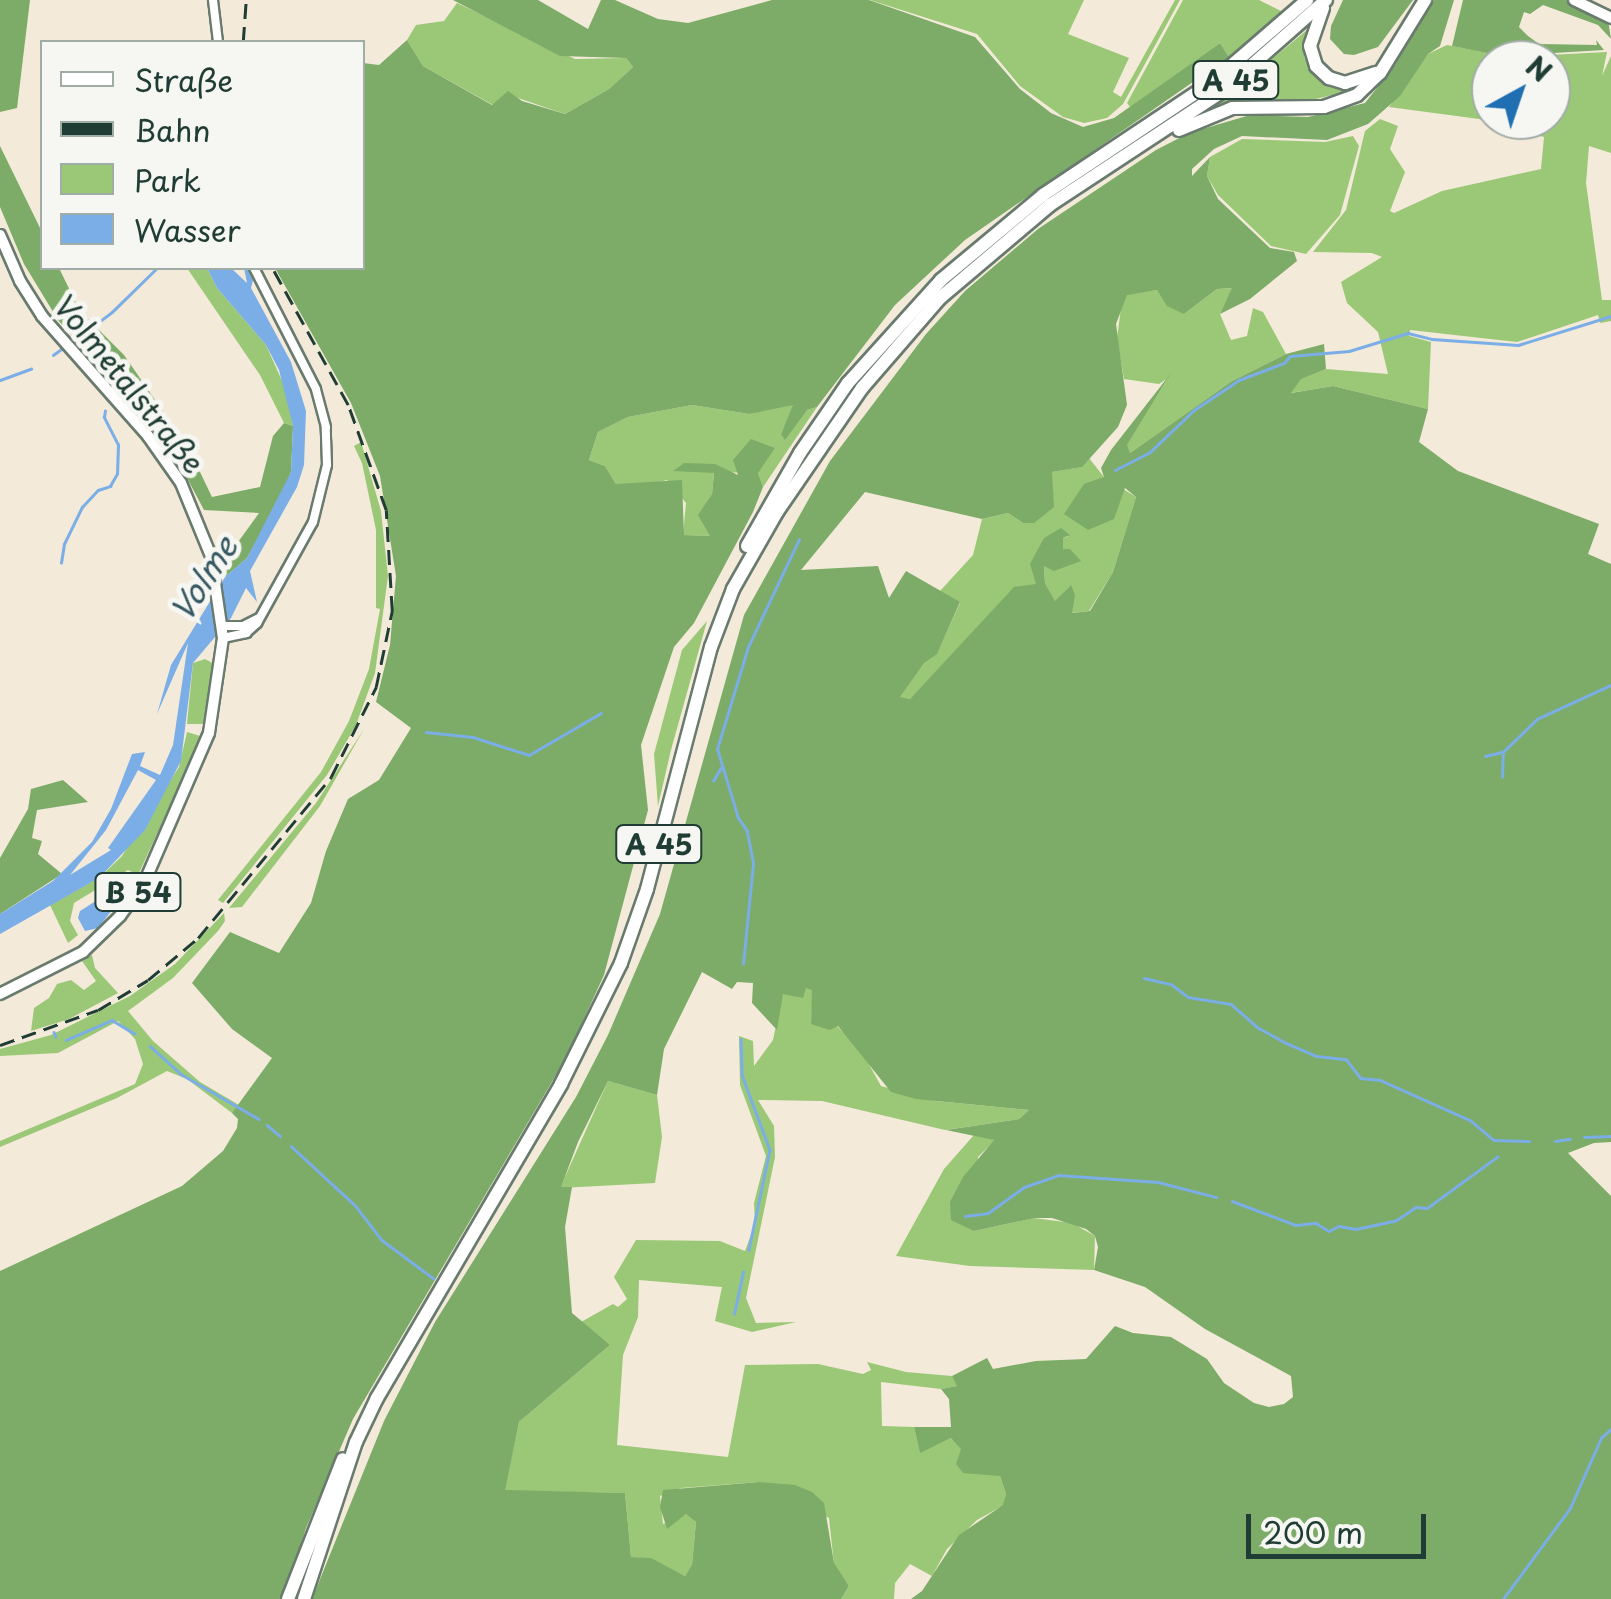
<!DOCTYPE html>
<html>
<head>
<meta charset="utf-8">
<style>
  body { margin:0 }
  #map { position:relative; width:1611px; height:1599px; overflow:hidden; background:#f3ead9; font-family:"Playpen Sans",sans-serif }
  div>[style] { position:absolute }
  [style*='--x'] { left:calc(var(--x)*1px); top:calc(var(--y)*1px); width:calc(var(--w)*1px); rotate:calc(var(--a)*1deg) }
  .green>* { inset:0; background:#9bc876 }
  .forest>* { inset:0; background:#7cac67 }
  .water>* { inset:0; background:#7baee7 }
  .stream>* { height:2.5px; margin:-1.25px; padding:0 1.25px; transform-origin:1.25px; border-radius:1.25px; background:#7baee7 }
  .roads { filter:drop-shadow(2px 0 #697a6e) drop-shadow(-2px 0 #697a6e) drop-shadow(0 2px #697a6e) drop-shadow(0 -2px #697a6e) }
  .tertiary>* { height:8px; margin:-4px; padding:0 4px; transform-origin:4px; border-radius:4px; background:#fff }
  .primary>* { height:10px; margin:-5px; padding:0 5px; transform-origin:5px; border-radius:5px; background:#fff }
  .motorway>* { height:12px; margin:-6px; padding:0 6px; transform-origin:6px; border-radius:6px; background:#fff }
  .rail>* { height:2.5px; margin-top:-1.25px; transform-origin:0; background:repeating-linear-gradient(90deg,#1f3d34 0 15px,transparent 0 23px) }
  span { translate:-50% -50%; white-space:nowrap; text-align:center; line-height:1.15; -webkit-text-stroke:10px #f6f6f2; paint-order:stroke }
  .shield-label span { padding:2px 8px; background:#f6f6f2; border:2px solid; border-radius:8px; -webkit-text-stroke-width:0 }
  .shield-label { font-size:28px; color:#1f3d34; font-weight:700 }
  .street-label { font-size:30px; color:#1f3d34 }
  .water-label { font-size:32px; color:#365961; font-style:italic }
  .legend { position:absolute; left:40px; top:40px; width:325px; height:230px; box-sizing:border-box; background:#f6f6f2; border:2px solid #a0aca6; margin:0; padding:12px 18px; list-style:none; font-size:30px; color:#1f3d34 }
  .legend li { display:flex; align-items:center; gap:20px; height:50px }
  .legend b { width:50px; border:2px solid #a0aca6 }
  .north { position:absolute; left:1471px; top:40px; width:100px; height:100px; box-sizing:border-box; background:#f6f6f2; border:2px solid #a0aca6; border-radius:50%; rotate:40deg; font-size:28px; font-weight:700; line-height:40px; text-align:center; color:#1f3d34 }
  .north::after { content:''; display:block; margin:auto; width:35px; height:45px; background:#1f6fb2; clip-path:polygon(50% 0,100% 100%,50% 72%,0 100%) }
  .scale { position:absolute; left:1246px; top:1514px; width:180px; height:45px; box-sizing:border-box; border:5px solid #1f3d34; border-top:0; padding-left:12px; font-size:30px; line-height:35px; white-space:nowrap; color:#1f3d34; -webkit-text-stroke:8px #f6f6f2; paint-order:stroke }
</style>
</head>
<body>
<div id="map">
  <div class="green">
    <div style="clip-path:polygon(870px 0,1084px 0,1068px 34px,1129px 58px,1113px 92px,1121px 97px,1175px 0,1180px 0,1123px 104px,1107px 118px,1084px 123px,1063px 117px,1020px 86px,977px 34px)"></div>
    <div style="clip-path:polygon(1183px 0,1259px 0,1283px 12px,1229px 57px,1220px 43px,1130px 107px,1127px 103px)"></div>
    <div style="clip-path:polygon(457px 3px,575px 59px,626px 58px,633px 67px,609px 89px,565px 114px,515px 97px,493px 105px,423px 66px,407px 40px,416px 25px,444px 21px)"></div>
    <div style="clip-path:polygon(1307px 30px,1304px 57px,1312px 74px,1332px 88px,1358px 89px,1307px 101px,1260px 98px,1214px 107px)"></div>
    <div style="clip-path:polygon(evenodd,1447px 45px,1509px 57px,1607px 52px,1602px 76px,1611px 56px,1611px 153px,1589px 146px,1586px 183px,1602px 300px,1611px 300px,1611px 321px,1600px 323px,1598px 315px,1517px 342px,1410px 330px,1409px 336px,1431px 342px,1428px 409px,1333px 386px,1290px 393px,1300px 379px,1326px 369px,1388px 374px,1378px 332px,1347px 303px,1341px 282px,1382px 257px,1372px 253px,1313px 252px,1346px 210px,1365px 131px,1380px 119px,1398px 126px,1390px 149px,1405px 172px,1390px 211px,1394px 213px,1442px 191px,1541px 169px,1544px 137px,1479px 119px,1389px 107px,1428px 54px,1447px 45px,1491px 60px,1551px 60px,1551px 120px,1491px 120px,1491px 60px)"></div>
    <div style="clip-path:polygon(1353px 136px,1359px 146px,1340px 215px,1306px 254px,1271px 246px,1218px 195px,1207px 176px,1210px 157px,1242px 139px,1325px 142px)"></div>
    <div style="clip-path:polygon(187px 268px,207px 268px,217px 288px,266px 345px,287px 392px,293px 426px,284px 423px,260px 375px)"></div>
    <div style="clip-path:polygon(1233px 288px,1220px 314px,1231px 340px,1247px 336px,1253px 308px,1263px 312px,1286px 354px,1232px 381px,1130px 453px,1126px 446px,1168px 378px,1159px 384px,1124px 379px,1117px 338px,1122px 301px,1127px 294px,1157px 290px,1184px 314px,1217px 289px)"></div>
    <div style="clip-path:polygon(783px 404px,794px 405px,781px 434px,807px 410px,817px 407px,763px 487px,758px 473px,675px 471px,714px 472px,712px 494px,699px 515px,711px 536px,683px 535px,686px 503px,667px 480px,647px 485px,616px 484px,605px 466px,589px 460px,598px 432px,628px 417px,692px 405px,749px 414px)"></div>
    <div style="clip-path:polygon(361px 442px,381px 511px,388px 576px,375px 673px,356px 725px,327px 775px,223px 903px,218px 900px,321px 772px,349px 721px,369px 669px,380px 609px,376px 608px,376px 530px,362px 463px,354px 446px)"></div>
    <div style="clip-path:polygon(1089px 458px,1104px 477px,1136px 497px,1113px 572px,1089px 611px,1071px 613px,1070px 586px,1055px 602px,1045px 583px,1044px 565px,1063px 550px,1063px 538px,1069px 536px,1044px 538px,1037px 584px,910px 699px,899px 698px,924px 662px,937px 653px,960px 603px,940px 591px,973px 555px,982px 519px,1008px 513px,1023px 523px,1052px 472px,1081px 467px)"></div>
    <div style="clip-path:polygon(707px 621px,671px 750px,658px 806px,654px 754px,682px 650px)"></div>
    <div style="clip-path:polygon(205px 659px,216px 665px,205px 724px,187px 724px,193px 663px)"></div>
    <div style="clip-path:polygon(364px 729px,320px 806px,242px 907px,229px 908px,316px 803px)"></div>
    <div style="clip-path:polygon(187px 732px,200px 736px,194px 754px,138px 875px,128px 870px,74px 903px,70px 921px,78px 935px,68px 943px,50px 905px,99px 878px,122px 856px,179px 767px)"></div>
    <div style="clip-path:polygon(224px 913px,225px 921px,218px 931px,173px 978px,128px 1011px,153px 1041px,200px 1082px,239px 1105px,232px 1113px,187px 1079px,167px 1071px,117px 1098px,0 1147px,0 1141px,135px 1084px,143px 1064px,135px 1039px,118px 1021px,58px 1053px,0 1056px,0 1049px,51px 1035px,130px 996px,175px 964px)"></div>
    <div style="clip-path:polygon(92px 955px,95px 968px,118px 993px,69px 1019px,31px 1031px,34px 1008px,49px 998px,57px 984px,71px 980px,84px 990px,96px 981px,82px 961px)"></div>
    <div style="clip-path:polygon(806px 987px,813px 990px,811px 1024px,837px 1026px,861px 1050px,881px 1086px,936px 1101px,1029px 1110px,1019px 1119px,945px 1130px,822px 1101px,758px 1100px,774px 1126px,775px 1157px,746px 1298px,756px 1323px,796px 1322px,752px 1332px,715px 1321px,722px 1287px,639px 1280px,638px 1317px,623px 1355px,617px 1445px,728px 1457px,745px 1365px,818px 1364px,863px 1374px,871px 1370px,867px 1362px,906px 1372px,952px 1376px,958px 1386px,941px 1389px,881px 1382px,882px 1426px,914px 1427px,920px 1452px,951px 1438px,1000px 1476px,1006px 1494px,1004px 1505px,977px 1520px,947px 1549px,932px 1576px,910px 1564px,895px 1583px,894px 1599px,841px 1599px,849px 1586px,834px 1564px,829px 1518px,759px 1482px,681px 1488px,660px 1496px,663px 1524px,687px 1514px,696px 1522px,692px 1566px,685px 1576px,651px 1559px,631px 1557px,625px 1493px,504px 1491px,519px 1422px,610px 1345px,581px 1322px,613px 1304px,618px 1307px,627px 1299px,614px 1277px,636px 1240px,720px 1241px,745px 1251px,755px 1224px,754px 1203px,766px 1156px,740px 1085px,739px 1036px,753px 1041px,754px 1066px,773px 1040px,783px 993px)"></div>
    <div style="clip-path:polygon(608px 1081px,657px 1095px,662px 1137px,655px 1183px,560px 1188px)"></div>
    <div style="clip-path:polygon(974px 1135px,995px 1140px,978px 1157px,974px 1231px,1034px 1218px,1072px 1223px,1095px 1236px,1094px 1270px,970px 1266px,896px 1256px,944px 1169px)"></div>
  </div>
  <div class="forest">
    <div style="clip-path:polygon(0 0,30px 0,17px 108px,0 112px)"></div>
    <div style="clip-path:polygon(453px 0,538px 0,588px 29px,601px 0,615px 0,658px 19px,688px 23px,772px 0,869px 0,975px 37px,1020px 89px,1051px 113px,1083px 127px,1114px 118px,1220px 43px,1229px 57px,965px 240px,895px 305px,817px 407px,807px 410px,785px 440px,781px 434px,793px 405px,749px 414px,692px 405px,628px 417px,598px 432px,589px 460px,605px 466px,616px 484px,682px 480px,684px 535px,710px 536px,698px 515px,712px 494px,714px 473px,673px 471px,684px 463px,715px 464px,738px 475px,733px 460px,751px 439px,775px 448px,758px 473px,763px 487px,753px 512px,694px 623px,674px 647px,641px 745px,648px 810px,604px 975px,566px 1058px,353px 1419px,306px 1528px,284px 1599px,0 1599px,0 1271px,182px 1186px,223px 1151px,237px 1128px,238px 1119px,232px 1113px,272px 1058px,232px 1029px,192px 983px,230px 932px,279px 953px,311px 903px,326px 851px,348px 799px,379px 780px,411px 728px,376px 702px,390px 645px,396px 576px,380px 476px,351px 403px,275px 268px,362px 268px,363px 63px,379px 65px,407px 40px,423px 66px,492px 105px,508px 91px,522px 101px,565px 114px,609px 89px,633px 67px,626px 58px,560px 56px)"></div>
    <div style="clip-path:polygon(1343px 0,1413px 0,1378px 47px,1354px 55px,1344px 54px,1330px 39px,1331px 26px)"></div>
    <div style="clip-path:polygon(1434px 0,1454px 0,1440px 46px,1428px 54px,1400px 96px,1368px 124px,1327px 140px,1242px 136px,1214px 149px,1192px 169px,1192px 176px,1210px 157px,1207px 176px,1218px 199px,1270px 248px,1294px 252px,1297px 261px,1250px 299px,1220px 314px,1232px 288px,1217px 289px,1184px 314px,1167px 306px,1157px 290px,1127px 295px,1116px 324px,1127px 405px,1118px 427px,1082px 467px,1052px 472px,1054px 507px,1034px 523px,1023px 523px,1008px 513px,982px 519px,865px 492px,801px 570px,878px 566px,889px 598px,906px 571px,960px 602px,937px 654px,924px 663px,900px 697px,910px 699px,1014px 587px,1036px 584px,1030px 564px,1044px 538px,1061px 528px,1070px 535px,1063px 538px,1063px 549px,1070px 549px,1081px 561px,1054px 571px,1044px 566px,1045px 583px,1055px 601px,1071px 585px,1075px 595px,1072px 613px,1090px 611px,1113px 572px,1136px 497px,1125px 488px,1114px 519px,1088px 530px,1064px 514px,1084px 484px,1104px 477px,1101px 468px,1111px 450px,1171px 373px,1127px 445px,1130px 453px,1232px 381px,1286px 354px,1324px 344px,1326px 369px,1301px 379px,1291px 393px,1333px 386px,1428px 409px,1419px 442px,1458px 471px,1599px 524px,1588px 554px,1611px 564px,1611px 1142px,1594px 1143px,1568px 1153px,1611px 1196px,1611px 1599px,911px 1599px,922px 1591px,959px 1535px,1003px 1505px,1006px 1494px,1000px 1476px,963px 1473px,956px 1464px,961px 1449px,951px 1438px,920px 1453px,914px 1427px,951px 1427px,949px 1399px,941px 1389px,957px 1386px,952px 1376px,987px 1358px,993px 1369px,1036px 1361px,1086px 1359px,1115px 1326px,1133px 1333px,1171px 1337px,1207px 1359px,1224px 1383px,1254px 1403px,1269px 1407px,1284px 1404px,1293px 1397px,1291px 1376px,1205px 1329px,1145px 1287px,1094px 1270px,1098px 1247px,1095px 1236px,1086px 1229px,1052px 1218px,1035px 1218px,974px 1231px,951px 1220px,950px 1202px,963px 1177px,994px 1140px,946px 1130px,1019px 1119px,1029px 1110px,916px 1099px,891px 1092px,838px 1026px,830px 1030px,811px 1024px,812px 990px,806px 988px,803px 998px,783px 994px,777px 1030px,752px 1003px,753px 983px,737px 982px,732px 989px,702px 972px,664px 1049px,657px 1095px,608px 1081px,578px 1142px,561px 1187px,572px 1187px,565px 1227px,572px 1313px,610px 1345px,519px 1422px,505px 1490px,625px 1493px,631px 1557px,651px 1558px,685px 1576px,692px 1565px,696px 1522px,686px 1514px,667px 1529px,660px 1507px,663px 1490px,759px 1482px,795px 1485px,812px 1492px,824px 1503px,834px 1563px,849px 1586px,841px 1599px,312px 1599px,384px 1421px,435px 1322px,576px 1097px,608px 1035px,660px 914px,744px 615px,830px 461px,926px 334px,965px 291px,1038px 229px,1156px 150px,1189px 133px,1250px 115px,1308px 117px,1365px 103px,1395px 65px)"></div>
    <div style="clip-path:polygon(1463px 0,1566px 0,1608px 20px,1611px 39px,1598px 25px,1543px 5px,1530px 14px,1524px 12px,1519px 27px,1528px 36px,1539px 44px,1597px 45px,1596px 40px,1604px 50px,1502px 56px,1452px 46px)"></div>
    <div style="clip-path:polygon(0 146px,42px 232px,42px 268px,59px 268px,80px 311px,124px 355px,189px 449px,212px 497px,260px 487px,273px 436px,284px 423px,293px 426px,291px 472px,283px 492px,247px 558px,225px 577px,225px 560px,259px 513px,204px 510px,169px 444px,58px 320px,24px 264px,0 207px)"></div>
    <div style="clip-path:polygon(63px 780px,88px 802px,37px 810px,32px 838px,42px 841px,38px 854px,62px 874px,0 914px,0 858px,28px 809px,31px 789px)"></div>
  </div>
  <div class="water">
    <div style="clip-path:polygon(evenodd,207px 268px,231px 268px,247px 283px,244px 268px,247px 268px,253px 280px,251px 288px,291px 362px,306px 411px,304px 465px,297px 487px,250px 571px,257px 602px,246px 588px,231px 618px,193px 663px,181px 761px,145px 830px,99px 878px,0 934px,0 914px,53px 881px,92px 842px,111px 809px,132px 754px,145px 752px,140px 766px,160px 775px,173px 745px,188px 643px,157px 714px,171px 665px,225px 577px,247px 558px,291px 472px,293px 426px,279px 370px,266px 345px,217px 288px,207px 268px,138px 770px,156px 780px,108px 848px,111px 850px,70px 875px,106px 830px,138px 770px)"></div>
    <div style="clip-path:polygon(126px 882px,130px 887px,98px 928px,85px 931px,78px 918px,80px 911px)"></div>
  </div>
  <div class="stream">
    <div style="--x:71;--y:343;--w:51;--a:-37.1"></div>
    <div style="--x:112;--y:312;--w:63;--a:-44.4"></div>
    <div style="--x:53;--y:355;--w:14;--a:-36"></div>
    <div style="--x:0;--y:380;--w:33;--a:-20"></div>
    <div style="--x:1115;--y:470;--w:38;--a:-27"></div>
    <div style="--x:1149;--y:453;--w:62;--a:-43.7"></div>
    <div style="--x:1194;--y:410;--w:54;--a:-33.7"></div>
    <div style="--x:1239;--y:380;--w:48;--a:-20.7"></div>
    <div style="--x:1284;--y:363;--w:9;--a:-49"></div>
    <div style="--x:1290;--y:356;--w:59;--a:-4.8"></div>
    <div style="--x:1349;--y:351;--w:62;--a:-17"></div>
    <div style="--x:1408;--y:333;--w:25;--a:14"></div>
    <div style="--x:1432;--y:339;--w:86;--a:4"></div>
    <div style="--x:1518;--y:345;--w:97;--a:-17.3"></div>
    <div style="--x:61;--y:563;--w:19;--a:-81"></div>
    <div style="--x:64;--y:544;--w:41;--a:-64.1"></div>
    <div style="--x:82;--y:507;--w:23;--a:-47"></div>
    <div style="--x:98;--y:490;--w:13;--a:-18"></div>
    <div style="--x:110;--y:486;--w:14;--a:-60"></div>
    <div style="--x:117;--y:474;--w:29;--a:-88"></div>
    <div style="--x:118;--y:445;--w:31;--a:-117"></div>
    <div style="--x:104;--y:417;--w:6;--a:-81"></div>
    <div style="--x:426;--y:732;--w:47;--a:6.1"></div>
    <div style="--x:473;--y:737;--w:59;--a:17.8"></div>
    <div style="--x:529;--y:755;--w:83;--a:-30.3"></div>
    <div style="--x:1485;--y:756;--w:18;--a:-13"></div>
    <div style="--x:1503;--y:752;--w:47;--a:-44.1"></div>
    <div style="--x:1537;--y:719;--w:81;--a:-24.7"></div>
    <div style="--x:1502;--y:777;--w:23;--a:-88"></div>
    <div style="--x:713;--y:781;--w:17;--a:-59"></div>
    <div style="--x:743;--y:964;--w:101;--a:-84.3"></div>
    <div style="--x:753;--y:863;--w:33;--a:-101"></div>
    <div style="--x:747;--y:831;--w:16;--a:-125"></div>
    <div style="--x:738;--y:818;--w:72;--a:-106.9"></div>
    <div style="--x:717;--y:749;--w:107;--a:-73.1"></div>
    <div style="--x:748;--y:647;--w:119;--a:-64.7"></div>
    <div style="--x:1144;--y:978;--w:28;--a:13"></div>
    <div style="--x:1171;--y:984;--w:21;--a:37"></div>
    <div style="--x:1188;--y:997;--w:44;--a:9.2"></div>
    <div style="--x:1231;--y:1004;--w:37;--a:41"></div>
    <div style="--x:1259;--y:1028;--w:31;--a:29"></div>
    <div style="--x:1286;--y:1043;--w:33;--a:23"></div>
    <div style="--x:1316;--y:1056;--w:30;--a:6"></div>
    <div style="--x:1346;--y:1059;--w:24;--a:52"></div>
    <div style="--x:1361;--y:1078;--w:19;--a:6"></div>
    <div style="--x:1380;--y:1080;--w:98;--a:24"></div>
    <div style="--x:1470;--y:1120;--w:31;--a:40"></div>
    <div style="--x:1494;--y:1140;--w:35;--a:2"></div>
    <div style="--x:54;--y:1032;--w:5;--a:68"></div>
    <div style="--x:741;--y:1039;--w:36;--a:88"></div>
    <div style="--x:742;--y:1075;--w:80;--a:69.5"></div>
    <div style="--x:770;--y:1150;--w:102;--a:101.9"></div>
    <div style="--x:66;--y:1040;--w:50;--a:-23.5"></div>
    <div style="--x:112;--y:1020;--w:26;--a:31"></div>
    <div style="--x:150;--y:1046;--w:42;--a:42.1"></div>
    <div style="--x:181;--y:1074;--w:90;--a:30"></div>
    <div style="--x:267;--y:1125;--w:17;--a:40"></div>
    <div style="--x:1584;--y:1137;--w:27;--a:-2"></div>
    <div style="--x:1555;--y:1141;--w:15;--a:-8"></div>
    <div style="--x:291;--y:1146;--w:87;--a:42.7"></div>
    <div style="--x:355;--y:1205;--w:44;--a:52.4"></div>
    <div style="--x:382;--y:1240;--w:64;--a:36.7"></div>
    <div style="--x:1232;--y:1201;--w:68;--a:20.6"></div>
    <div style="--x:1296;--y:1225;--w:20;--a:-6"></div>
    <div style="--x:1316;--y:1223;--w:15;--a:32"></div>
    <div style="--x:1329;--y:1231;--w:11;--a:-27"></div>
    <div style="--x:1339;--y:1226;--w:17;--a:10"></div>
    <div style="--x:1356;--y:1229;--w:40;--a:-12"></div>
    <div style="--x:1395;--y:1221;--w:25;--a:-34"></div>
    <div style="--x:1416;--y:1207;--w:11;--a:5"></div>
    <div style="--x:1427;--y:1208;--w:87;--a:-36.1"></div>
    <div style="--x:965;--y:1216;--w:23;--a:-7"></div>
    <div style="--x:988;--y:1213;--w:44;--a:-35.8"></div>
    <div style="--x:1024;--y:1187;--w:36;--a:-19"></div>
    <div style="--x:1058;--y:1175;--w:100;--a:4"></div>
    <div style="--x:1158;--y:1182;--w:60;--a:14.5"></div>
    <div style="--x:734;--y:1314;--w:43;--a:-77.9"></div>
    <div style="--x:1503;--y:1599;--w:113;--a:-53.6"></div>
    <div style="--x:1570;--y:1508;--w:77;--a:-66.1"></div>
    <div style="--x:1601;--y:1438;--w:13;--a:-42"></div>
  </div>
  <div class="roads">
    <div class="tertiary">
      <div style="--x:213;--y:0;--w:42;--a:83.2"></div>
      <div style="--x:223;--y:626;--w:20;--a:0"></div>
      <div style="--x:243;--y:626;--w:16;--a:-27"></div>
      <div style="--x:223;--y:638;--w:24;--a:-12"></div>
      <div style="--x:246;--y:633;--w:15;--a:-42"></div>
      <div style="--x:257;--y:623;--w:115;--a:-61"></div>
      <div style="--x:313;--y:522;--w:59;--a:-76.2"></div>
      <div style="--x:327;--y:465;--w:38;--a:-92"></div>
      <div style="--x:326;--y:427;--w:39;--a:-105"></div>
      <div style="--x:316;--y:389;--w:136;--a:-117.1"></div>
    </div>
    <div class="primary">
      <div style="--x:1574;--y:0;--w:41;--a:25.9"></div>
      <div style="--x:0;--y:235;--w:50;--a:66.5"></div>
      <div style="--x:20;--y:281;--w:41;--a:57.8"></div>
      <div style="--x:42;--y:316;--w:160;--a:48.5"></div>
      <div style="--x:148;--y:436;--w:57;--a:54.9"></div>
      <div style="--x:181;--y:483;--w:79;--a:67.7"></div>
      <div style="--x:211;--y:556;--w:83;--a:81.7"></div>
      <div style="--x:223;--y:638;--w:96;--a:98.4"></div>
      <div style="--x:209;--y:733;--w:163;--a:113.4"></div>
      <div style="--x:144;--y:883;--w:41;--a:126"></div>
      <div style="--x:120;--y:916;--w:52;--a:135.8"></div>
      <div style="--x:83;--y:952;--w:93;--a:153.2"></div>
    </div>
    <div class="motorway">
      <div style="--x:1323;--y:8;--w:40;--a:108.9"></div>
      <div style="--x:1310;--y:46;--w:21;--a:73"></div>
      <div style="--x:1316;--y:66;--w:18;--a:43"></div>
      <div style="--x:1329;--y:78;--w:17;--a:17"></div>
      <div style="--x:1345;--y:83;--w:33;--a:-18"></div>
      <div style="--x:1179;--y:130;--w:57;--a:-22.5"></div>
      <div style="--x:1232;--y:108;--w:92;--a:-0.6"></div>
      <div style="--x:1324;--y:107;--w:35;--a:-20"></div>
      <div style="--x:1357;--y:95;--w:32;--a:-44"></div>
      <div style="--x:1380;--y:73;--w:86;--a:-58.3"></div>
      <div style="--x:747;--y:546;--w:107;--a:-60.3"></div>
      <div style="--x:800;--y:453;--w:85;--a:-55.6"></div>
      <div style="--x:848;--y:383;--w:139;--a:-47.9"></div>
      <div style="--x:941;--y:280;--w:133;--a:-39.8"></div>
      <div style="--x:1043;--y:195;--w:202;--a:-33.7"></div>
      <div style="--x:1211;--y:83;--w:127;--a:-40.8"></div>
      <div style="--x:288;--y:1599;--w:150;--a:-68.6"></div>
      <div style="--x:304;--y:1599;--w:165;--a:-71.7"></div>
      <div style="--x:356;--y:1442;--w:49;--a:-64.5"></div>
      <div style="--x:377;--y:1398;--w:364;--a:-59.6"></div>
      <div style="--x:561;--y:1084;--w:135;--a:-63.6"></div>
      <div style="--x:621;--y:963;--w:78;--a:-70.6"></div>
      <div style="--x:647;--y:889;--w:250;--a:-75.2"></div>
      <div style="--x:711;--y:647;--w:62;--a:-69.2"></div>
      <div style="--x:733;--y:589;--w:89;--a:-60.3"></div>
      <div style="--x:777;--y:512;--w:150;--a:-55.6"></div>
      <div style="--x:862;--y:388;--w:119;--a:-49.1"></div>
      <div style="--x:940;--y:298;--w:144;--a:-40.2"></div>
      <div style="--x:1050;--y:205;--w:204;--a:-33.4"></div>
      <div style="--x:1220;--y:93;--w:141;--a:-41.3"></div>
    </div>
  </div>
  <div class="rail">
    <div style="--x:243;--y:42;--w:42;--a:-85.9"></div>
    <div style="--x:0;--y:1045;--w:104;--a:-19.7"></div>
    <div style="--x:98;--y:1010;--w:58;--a:-31"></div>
    <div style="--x:148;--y:980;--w:65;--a:-40"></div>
    <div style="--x:198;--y:938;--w:209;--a:-50.4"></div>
    <div style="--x:331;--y:777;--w:101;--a:-63.4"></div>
    <div style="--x:376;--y:687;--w:78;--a:-78.1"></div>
    <div style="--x:392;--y:611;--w:101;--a:-93.4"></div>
    <div style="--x:386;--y:510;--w:112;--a:-109.9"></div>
    <div style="--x:348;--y:405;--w:157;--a:-119"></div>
  </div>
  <div class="shield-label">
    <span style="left:1236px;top:80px">A 45</span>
    <span style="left:659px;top:844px">A 45</span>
    <span style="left:138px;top:892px">B 54</span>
  </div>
  <div class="street-label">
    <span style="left:130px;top:384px;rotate:51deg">Volmetalstraße</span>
  </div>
  <div class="water-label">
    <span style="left:203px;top:578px;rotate:-57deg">Volme</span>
  </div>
  <ul class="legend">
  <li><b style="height:12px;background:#fff"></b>Straße</li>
  <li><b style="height:12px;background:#1f3d34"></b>Bahn</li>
  <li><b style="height:28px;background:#9bc876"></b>Park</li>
  <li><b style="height:28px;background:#7baee7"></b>Wasser</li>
  </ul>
  <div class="north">N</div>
  <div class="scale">200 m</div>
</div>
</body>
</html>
